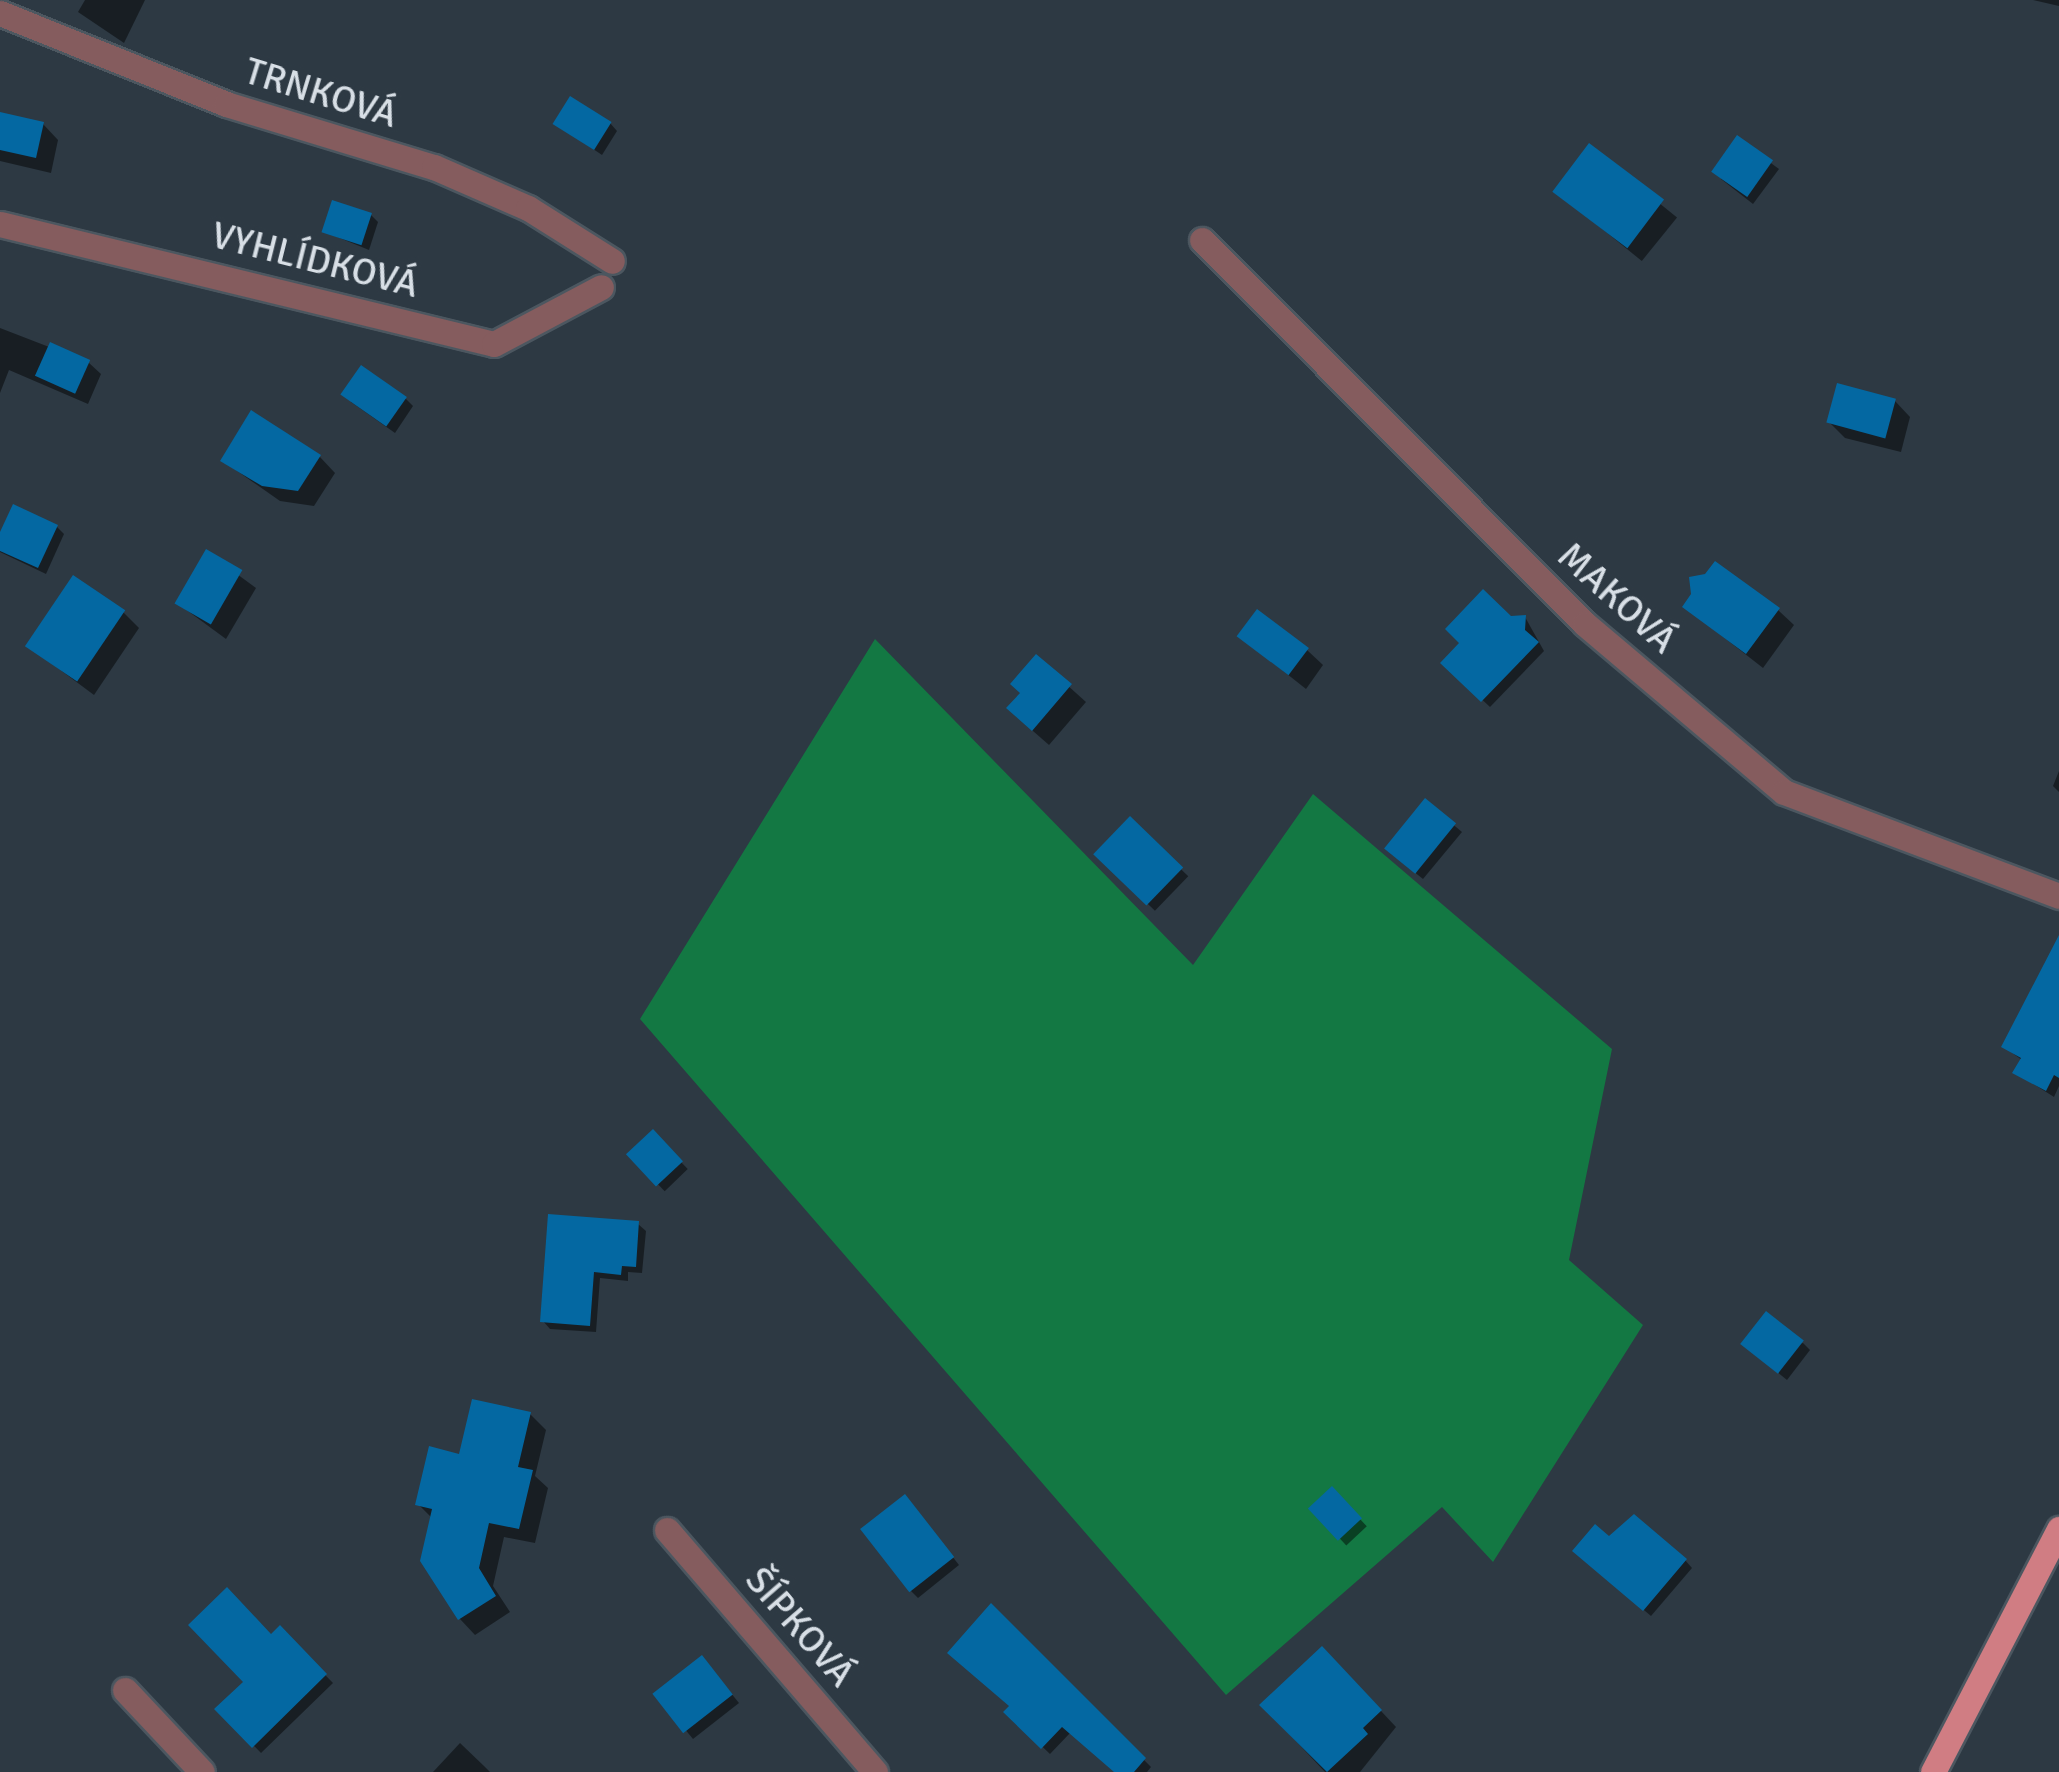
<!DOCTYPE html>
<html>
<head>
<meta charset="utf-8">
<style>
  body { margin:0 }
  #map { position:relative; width:2059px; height:1772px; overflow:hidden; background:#2d3943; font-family:Signika,sans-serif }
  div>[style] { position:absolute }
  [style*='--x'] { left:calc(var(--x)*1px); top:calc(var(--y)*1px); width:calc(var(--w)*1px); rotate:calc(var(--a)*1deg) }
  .forest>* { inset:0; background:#137843 }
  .shadow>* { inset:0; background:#0007; transform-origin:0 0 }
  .building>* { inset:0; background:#0468a2; transform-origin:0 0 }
  .roads { filter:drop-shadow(2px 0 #4c5760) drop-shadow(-2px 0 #4c5760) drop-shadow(0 2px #4c5760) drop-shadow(0 -2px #4c5760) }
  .minor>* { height:25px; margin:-12.5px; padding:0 12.5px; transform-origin:12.5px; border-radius:12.5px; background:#855c5e }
  .major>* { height:25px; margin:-12.5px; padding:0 12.5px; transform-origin:12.5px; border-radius:12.5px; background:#d07d83 }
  span { translate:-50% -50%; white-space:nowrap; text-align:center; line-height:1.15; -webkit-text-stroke:10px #2d3943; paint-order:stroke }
  .street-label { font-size:38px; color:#d8dfe6 }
</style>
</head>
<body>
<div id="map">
  <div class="forest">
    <div style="clip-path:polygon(875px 639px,1193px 965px,1313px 794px,1612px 1049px,1569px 1260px,1643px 1325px,1493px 1562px,1442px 1507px,1226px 1695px,640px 1019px)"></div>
  </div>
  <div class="shadow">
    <div style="clip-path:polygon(85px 0,145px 0,124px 43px,78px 12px)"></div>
    <div style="clip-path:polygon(2033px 0,2059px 0,2059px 6px)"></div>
    <div style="clip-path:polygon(0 114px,43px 124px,58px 140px,51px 173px,0 161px)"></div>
    <div style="clip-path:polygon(610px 123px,617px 131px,602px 155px,556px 124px)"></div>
    <div style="clip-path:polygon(1738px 139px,1779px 169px,1753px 204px,1721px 179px)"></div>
    <div style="left:1590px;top:147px;width:112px;height:56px;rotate:39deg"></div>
    <div style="clip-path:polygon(371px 215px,378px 222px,369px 250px,325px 232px)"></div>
    <div style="clip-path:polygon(0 328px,88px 362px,101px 374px,88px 404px,9px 370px,0 393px)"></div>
    <div style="clip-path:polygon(406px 399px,413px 406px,395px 433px,351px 402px)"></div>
    <div style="clip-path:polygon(1895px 401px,1910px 417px,1901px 452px,1845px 438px,1829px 422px)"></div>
    <div style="clip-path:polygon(320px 457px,335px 473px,314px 506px,280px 501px,223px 461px)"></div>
    <div style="clip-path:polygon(57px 527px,64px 534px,46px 574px,0 552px,0 538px)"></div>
    <div style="clip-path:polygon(207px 552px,256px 588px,226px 639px,177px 603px)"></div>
    <div style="clip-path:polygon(1685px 607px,1778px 610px,1794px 625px,1763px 668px)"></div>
    <div style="clip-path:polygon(123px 612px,139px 628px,94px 695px,28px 646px)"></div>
    <div style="clip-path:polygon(1525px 617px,1544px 651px,1490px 707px,1443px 663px,1510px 618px)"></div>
    <div style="clip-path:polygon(1239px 636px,1307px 650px,1323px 665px,1306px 689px)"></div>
    <div style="clip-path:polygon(1036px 657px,1086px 702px,1049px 745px,1025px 724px,1022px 693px)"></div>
    <div style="clip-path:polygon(2059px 771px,2059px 792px,2053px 786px)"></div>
    <div style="clip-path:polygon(1425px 801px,1462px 832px,1423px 879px,1393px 855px)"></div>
    <div style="left:1130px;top:820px;width:81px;height:48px;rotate:44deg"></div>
    <div style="clip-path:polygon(2059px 971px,2059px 1086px,2054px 1097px,2016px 1073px,2022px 1060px,2004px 1047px)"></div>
    <div style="left:653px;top:1133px;width:50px;height:32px;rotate:46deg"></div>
    <div style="clip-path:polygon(638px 1224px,646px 1231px,642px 1273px,628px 1272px,628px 1281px,600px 1278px,596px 1332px,550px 1329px,543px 1321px)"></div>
    <div style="clip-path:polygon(1803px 1343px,1810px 1350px,1787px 1380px,1751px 1351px)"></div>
    <div style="clip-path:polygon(530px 1414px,546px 1430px,535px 1476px,548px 1488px,535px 1543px,504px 1537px,493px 1586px,510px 1612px,475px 1635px,460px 1619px,432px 1518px,418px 1504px,461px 1457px)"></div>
    <div style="left:1332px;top:1489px;width:51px;height:28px;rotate:47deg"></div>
    <div style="clip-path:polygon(912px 1505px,959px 1565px,918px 1598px,910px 1590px)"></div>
    <div style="clip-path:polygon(1609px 1539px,1685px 1560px,1692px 1568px,1651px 1616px,1582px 1558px)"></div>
    <div style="clip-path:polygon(991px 1606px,1151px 1767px,1147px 1772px,1116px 1772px,1071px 1732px,1050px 1754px,1006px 1712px,1012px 1706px)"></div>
    <div style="clip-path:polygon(280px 1629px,333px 1683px,261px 1753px,218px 1709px,246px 1682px)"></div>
    <div style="clip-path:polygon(1338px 1665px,1396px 1727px,1360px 1772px,1325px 1772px,1262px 1705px)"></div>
    <div style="clip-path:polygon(709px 1666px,739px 1703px,693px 1739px,656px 1694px)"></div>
    <div style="clip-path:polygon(460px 1743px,484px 1766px,490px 1772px,433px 1772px)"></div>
  </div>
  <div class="building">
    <div style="left:570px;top:96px;width:49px;height:33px;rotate:32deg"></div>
    <div style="clip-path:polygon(0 112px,44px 122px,36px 158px,0 150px)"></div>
    <div style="left:1737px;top:135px;width:44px;height:45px;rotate:35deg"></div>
    <div style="left:1589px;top:143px;width:94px;height:61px;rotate:37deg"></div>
    <div style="left:332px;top:200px;width:42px;height:34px;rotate:18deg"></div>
    <div style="left:50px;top:342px;width:44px;height:37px;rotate:24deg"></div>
    <div style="left:361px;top:365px;width:56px;height:36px;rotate:35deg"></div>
    <div style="left:1837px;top:383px;width:61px;height:41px;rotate:15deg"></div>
    <div style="clip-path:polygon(251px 410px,321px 455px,298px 491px,262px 486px,220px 461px)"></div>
    <div style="clip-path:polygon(13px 504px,58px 525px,38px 568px,0 551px,0 532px)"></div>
    <div style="left:206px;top:549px;width:42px;height:63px;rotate:30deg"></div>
    <div style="clip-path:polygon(1715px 561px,1780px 608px,1746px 654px,1682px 607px,1691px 594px,1689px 577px,1705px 574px)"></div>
    <div style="left:73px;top:575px;width:63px;height:86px;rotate:34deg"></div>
    <div style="clip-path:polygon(1483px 589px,1511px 616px,1526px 615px,1525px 630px,1539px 642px,1481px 702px,1440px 663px,1459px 643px,1445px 629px)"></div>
    <div style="left:1257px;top:609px;width:65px;height:34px;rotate:37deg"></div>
    <div style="clip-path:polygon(1036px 654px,1072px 684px,1032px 731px,1006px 708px,1020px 693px,1010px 684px)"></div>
    <div style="left:1425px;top:798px;width:40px;height:65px;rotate:39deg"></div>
    <div style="left:1130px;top:816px;width:74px;height:53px;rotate:44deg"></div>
    <div style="clip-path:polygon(2059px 935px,2059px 1078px,2054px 1075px,2046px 1091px,2012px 1073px,2021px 1058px,2001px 1047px)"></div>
    <div style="left:653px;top:1129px;width:44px;height:37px;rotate:47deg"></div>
    <div style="clip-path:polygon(548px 1214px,639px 1221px,636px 1267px,622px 1266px,621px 1275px,594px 1272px,590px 1326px,540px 1322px)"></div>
    <div style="left:1766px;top:1311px;width:48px;height:42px;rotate:38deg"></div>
    <div style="clip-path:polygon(472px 1399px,531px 1412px,518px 1467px,533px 1470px,519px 1529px,489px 1523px,479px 1568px,496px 1596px,458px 1620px,420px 1561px,432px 1509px,415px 1505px,429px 1446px,459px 1454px)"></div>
    <div style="left:1332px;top:1486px;width:44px;height:33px;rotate:47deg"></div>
    <div style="left:905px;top:1494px;width:80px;height:57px;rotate:52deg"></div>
    <div style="clip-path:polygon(1634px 1514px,1687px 1559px,1643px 1611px,1572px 1551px,1595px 1524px,1609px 1536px)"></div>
    <div style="clip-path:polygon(227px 1587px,271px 1634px,280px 1625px,327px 1674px,252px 1748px,214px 1709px,243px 1682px,188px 1625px)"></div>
    <div style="clip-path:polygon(991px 1603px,1146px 1758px,1134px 1772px,1114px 1772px,1062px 1727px,1041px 1749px,1003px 1712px,1009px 1706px,947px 1653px)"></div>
    <div style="clip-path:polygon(1322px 1646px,1382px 1710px,1363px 1728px,1368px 1734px,1327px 1772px,1259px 1705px)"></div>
    <div style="left:702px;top:1655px;width:50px;height:63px;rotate:52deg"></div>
  </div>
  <div class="roads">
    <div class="minor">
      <div style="--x:0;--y:13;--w:244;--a:21.9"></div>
      <div style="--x:226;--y:104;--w:217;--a:16.9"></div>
      <div style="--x:434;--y:167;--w:103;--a:23.6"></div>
      <div style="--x:528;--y:208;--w:99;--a:32.2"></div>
      <div style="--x:0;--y:224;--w:508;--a:13.65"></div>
      <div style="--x:494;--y:344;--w:121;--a:-28"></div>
      <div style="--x:1202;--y:240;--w:542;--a:45.07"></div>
      <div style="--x:1585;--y:624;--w:260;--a:40.2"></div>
      <div style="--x:1784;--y:792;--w:294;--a:20.7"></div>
      <div style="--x:667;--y:1530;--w:319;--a:49.3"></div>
      <div style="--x:125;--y:1690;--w:112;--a:46.8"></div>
    </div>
    <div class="major">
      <div style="--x:1933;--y:1772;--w:274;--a:-62.6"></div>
    </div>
  </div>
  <div class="street-label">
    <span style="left:321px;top:93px;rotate:17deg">TRNKOVÁ</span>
    <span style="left:315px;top:260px;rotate:14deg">VYHLÍDKOVÁ</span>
    <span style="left:1617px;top:598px;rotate:42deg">MAKOVÁ</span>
    <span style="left:800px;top:1627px;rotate:49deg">ŠÍPKOVÁ</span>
  </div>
</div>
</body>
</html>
